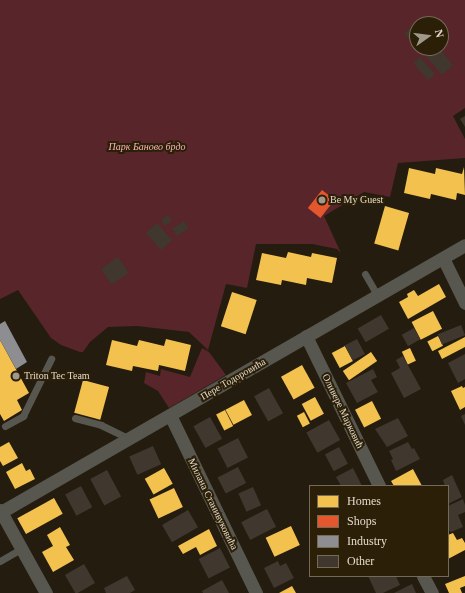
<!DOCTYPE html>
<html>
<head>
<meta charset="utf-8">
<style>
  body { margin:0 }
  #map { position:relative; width:465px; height:593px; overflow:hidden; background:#241c0f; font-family:"Times New Roman",serif }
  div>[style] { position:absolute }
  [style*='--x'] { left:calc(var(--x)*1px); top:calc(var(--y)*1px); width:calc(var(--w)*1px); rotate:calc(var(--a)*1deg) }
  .green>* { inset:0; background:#57252a }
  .homes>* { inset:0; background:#f2c14e; transform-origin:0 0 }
  .shops>* { inset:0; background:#e4572e; transform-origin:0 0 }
  .industry>* { inset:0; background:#8d8d92 }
  .building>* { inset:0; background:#40372e; transform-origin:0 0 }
  .lane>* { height:7px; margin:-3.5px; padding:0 3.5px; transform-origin:3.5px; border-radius:3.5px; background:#575750 }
  .street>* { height:13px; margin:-6.5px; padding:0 6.5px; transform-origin:6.5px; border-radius:6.5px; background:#575750 }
  .dots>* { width:11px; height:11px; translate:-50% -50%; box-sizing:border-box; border:2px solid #2c1f07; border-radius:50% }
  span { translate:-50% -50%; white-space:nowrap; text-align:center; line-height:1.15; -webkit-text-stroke:4px #2c1f07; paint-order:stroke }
  .park-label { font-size:10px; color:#f8b3b8; font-style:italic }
  .poi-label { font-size:10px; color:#e3dacc }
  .left { translate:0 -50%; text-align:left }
  .street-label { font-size:10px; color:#e3dacc }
  .legend { position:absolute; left:309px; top:485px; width:140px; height:92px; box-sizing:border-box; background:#2c1f07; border:1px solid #756a56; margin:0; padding:5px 7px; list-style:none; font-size:12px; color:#e3dacc }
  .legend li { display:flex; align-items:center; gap:8px; height:20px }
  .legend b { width:20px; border:1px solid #756a56 }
  .north { position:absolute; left:409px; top:16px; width:40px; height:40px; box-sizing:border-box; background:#2c1f07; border:1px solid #756a56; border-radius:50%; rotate:76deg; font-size:11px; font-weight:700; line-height:16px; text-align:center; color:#e3dacc }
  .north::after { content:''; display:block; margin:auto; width:14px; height:18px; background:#a0988a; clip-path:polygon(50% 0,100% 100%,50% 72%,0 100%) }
</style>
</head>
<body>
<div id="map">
  <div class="green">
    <div style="clip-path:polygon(evenodd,0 0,465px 0,465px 108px,453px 116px,465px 139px,465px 158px,398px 163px,390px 197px,364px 192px,324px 216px,341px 253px,337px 249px,312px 244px,256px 244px,247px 288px,226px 284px,208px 350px,189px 332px,137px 326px,108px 327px,90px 342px,83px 352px,80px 352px,61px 345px,51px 338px,18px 290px,0 299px,0 0,417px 24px,441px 24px,441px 48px,417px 48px,417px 24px)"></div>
    <div style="clip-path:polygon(202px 348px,209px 352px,226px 375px,169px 408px,158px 391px,144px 383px,146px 372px,160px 376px,161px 369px,190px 377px)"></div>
  </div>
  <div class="homes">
    <div style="clip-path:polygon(464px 167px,465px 195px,457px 193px,456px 200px,431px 194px,430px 199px,404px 193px,409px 168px,435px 174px,436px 168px,462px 174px)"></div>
    <div style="left:385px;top:206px;width:25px;height:39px;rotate:16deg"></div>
    <div style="clip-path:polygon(288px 252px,311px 257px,312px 253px,337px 258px,332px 283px,307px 278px,306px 285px,282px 280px,281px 285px,256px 280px,262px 253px,286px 258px)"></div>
    <div style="clip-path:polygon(439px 284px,446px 297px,408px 319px,399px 302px,408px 297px,407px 294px,414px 290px,418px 296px)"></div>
    <div style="left:232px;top:292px;width:26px;height:36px;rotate:18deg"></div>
    <div style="left:433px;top:311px;width:20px;height:24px;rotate:63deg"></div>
    <div style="left:438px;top:336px;width:11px;height:12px;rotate:63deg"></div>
    <div style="clip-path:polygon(465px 337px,465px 347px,442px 359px,438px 351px)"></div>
    <div style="clip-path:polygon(166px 339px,191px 345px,185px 371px,159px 365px,158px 371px,133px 366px,132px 371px,106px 365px,112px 340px,137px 346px,139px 340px,164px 346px)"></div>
    <div style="clip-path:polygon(0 340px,29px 393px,17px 400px,22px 410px,4px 421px,0 414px)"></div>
    <div style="left:345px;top:346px;width:17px;height:15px;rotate:62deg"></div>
    <div style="left:410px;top:348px;width:14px;height:9px;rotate:65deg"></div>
    <div style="left:371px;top:352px;width:11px;height:34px;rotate:56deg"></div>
    <div style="left:302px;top:365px;width:26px;height:24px;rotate:61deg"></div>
    <div style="left:83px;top:380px;width:27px;height:34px;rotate:15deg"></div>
    <div style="clip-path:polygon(462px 386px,463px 388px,465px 387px,465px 407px,460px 410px,451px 391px)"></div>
    <div style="left:315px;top:397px;width:19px;height:15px;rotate:62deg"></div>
    <div style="left:244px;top:400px;width:17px;height:21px;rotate:62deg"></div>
    <div style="left:372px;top:401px;width:20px;height:19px;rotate:63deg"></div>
    <div style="left:225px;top:410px;width:18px;height:10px;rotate:63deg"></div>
    <div style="left:304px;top:412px;width:13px;height:8px;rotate:63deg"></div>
    <div style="clip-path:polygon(9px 442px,18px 458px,3px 466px,0 461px,0 447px)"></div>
    <div style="clip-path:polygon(22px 463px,26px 471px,30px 469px,35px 479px,15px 489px,6px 472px)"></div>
    <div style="left:164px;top:468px;width:18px;height:22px;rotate:61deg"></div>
    <div style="clip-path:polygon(413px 469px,422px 486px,394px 486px,391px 481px)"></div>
    <div style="left:174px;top:488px;width:21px;height:27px;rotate:65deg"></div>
    <div style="left:54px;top:498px;width:18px;height:42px;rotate:61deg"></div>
    <div style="left:291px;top:526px;width:21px;height:28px;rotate:65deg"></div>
    <div style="clip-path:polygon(60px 527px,70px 545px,66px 547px,74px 560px,53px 572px,42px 552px,53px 546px,47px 535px)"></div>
    <div style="clip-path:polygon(209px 529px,217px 546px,200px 555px,196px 547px,183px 554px,178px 546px)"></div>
    <div style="clip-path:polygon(453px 533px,457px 540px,462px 538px,465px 543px,465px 550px,448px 559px,448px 535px)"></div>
    <div style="clip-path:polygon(465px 576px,465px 586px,460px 588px,462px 593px,449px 593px,445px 584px)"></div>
    <div style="clip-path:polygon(292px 586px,296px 593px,279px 593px)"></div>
  </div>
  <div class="shops">
    <div style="left:322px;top:190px;width:16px;height:23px;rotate:38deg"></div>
  </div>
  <div class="industry">
    <div style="clip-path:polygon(5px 321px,27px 362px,16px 369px,0 340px,0 324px)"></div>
  </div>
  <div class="building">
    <div style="clip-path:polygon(418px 22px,420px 24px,417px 24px,417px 48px,404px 33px)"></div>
    <div style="clip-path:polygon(430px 48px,439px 48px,453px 65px,442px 75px,424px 54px)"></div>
    <div style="left:420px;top:57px;width:23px;height:9px;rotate:49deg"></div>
    <div style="clip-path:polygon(465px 116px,465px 127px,460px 119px)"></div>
    <div style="clip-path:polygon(168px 215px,172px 220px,165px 226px,161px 220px)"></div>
    <div style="left:184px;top:221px;width:9px;height:14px;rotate:58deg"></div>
    <div style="left:157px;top:223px;width:23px;height:15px;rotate:49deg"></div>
    <div style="left:118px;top:257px;width:19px;height:21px;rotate:55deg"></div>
    <div style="left:381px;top:315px;width:16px;height:27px;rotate:60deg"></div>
    <div style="left:461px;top:325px;width:11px;height:25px;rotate:68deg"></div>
    <div style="left:414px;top:328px;width:13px;height:14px;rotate:61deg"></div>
    <div style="left:357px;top:339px;width:17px;height:14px;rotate:62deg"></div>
    <div style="clip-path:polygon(465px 354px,465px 379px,458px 383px,448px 363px)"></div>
    <div style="clip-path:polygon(403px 356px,421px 389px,404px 398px,391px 373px,400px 368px,396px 360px)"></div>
    <div style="clip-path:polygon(373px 369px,377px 377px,371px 380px,378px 392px,357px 403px,346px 383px)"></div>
    <div style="left:269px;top:388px;width:29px;height:17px;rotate:61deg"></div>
    <div style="clip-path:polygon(465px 414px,465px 425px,461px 416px)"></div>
    <div style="left:210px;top:417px;width:25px;height:19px;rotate:61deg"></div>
    <div style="clip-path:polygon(398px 418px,408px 436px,387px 447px,375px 429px)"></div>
    <div style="left:329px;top:420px;width:23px;height:26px;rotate:61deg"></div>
    <div style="left:238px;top:438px;width:22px;height:23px;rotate:63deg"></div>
    <div style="clip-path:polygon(408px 442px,412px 449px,414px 448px,420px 459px,396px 471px,391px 460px,393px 459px,389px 451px)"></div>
    <div style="left:153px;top:446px;width:20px;height:26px;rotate:66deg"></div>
    <div style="left:339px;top:447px;width:19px;height:16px;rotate:62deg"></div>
    <div style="left:238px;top:467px;width:18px;height:23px;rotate:63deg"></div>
    <div style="clip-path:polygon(353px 468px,362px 486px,341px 486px,336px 477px)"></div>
    <div style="left:107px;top:470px;width:30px;height:19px;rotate:62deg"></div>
    <div style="clip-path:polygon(452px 475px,462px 497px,448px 504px,448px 486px,445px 486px,443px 480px)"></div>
    <div style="left:81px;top:486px;width:24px;height:18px;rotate:62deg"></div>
    <div style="left:253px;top:487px;width:20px;height:16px;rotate:66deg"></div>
    <div style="clip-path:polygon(463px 499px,465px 505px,465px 512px,458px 515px,463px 527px,451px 532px,448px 530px,448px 506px)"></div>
    <div style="left:267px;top:509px;width:20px;height:29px;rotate:63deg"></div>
    <div style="left:188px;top:510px;width:20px;height:30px;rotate:60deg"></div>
    <div style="left:220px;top:548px;width:22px;height:24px;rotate:63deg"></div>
    <div style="clip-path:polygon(278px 561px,280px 566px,286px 563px,294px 578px,274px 588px,264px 568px)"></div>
    <div style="left:84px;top:564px;width:22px;height:22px;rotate:60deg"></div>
    <div style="clip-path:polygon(127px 576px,135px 590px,130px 593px,106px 593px,104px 588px)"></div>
    <div style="clip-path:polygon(368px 576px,396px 576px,400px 585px,383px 593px,376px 593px)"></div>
    <div style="clip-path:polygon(222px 580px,229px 593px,203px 593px,202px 591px)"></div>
    <div style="clip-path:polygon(412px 584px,416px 593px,394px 593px)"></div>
  </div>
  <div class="lane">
    <div style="--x:365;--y:274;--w:24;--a:60"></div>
    <div style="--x:75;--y:418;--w:27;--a:15"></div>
    <div style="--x:101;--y:425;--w:30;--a:26"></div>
    <div style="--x:5;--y:426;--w:21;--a:-29"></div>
    <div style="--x:23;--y:416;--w:64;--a:-63.8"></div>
    <div style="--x:0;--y:561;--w:24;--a:-30"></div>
  </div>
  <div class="street">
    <div style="--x:443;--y:258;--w:50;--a:63.9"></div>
    <div style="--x:306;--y:336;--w:167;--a:64"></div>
    <div style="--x:170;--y:415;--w:198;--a:64.2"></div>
    <div style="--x:0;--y:510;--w:95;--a:61"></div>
    <div style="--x:1;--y:512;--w:535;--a:-29.92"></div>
    <div style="--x:423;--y:576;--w:19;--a:62"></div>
  </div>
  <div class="dots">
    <div style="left:322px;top:200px;background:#a0988a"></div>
    <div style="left:16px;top:376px;background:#a0988a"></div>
  </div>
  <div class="park-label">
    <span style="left:147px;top:147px">Парк Баново брдо</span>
  </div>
  <div class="poi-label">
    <span class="left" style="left:330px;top:200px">Be My Guest</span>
    <span class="left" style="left:24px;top:376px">Triton Tec Team</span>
  </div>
  <div class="street-label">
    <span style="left:233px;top:379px;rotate:-30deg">Пере Тодоровића</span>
    <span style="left:343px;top:411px;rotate:64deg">Оливере Марковић</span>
    <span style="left:213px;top:504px;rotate:64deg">Милана Станивуковића</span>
  </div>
  <ul class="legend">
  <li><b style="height:11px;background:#f2c14e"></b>Homes</li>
  <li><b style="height:11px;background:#e4572e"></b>Shops</li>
  <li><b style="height:11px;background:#8d8d92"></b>Industry</li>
  <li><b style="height:11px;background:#40372e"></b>Other</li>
  </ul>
  <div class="north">N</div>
</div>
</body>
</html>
